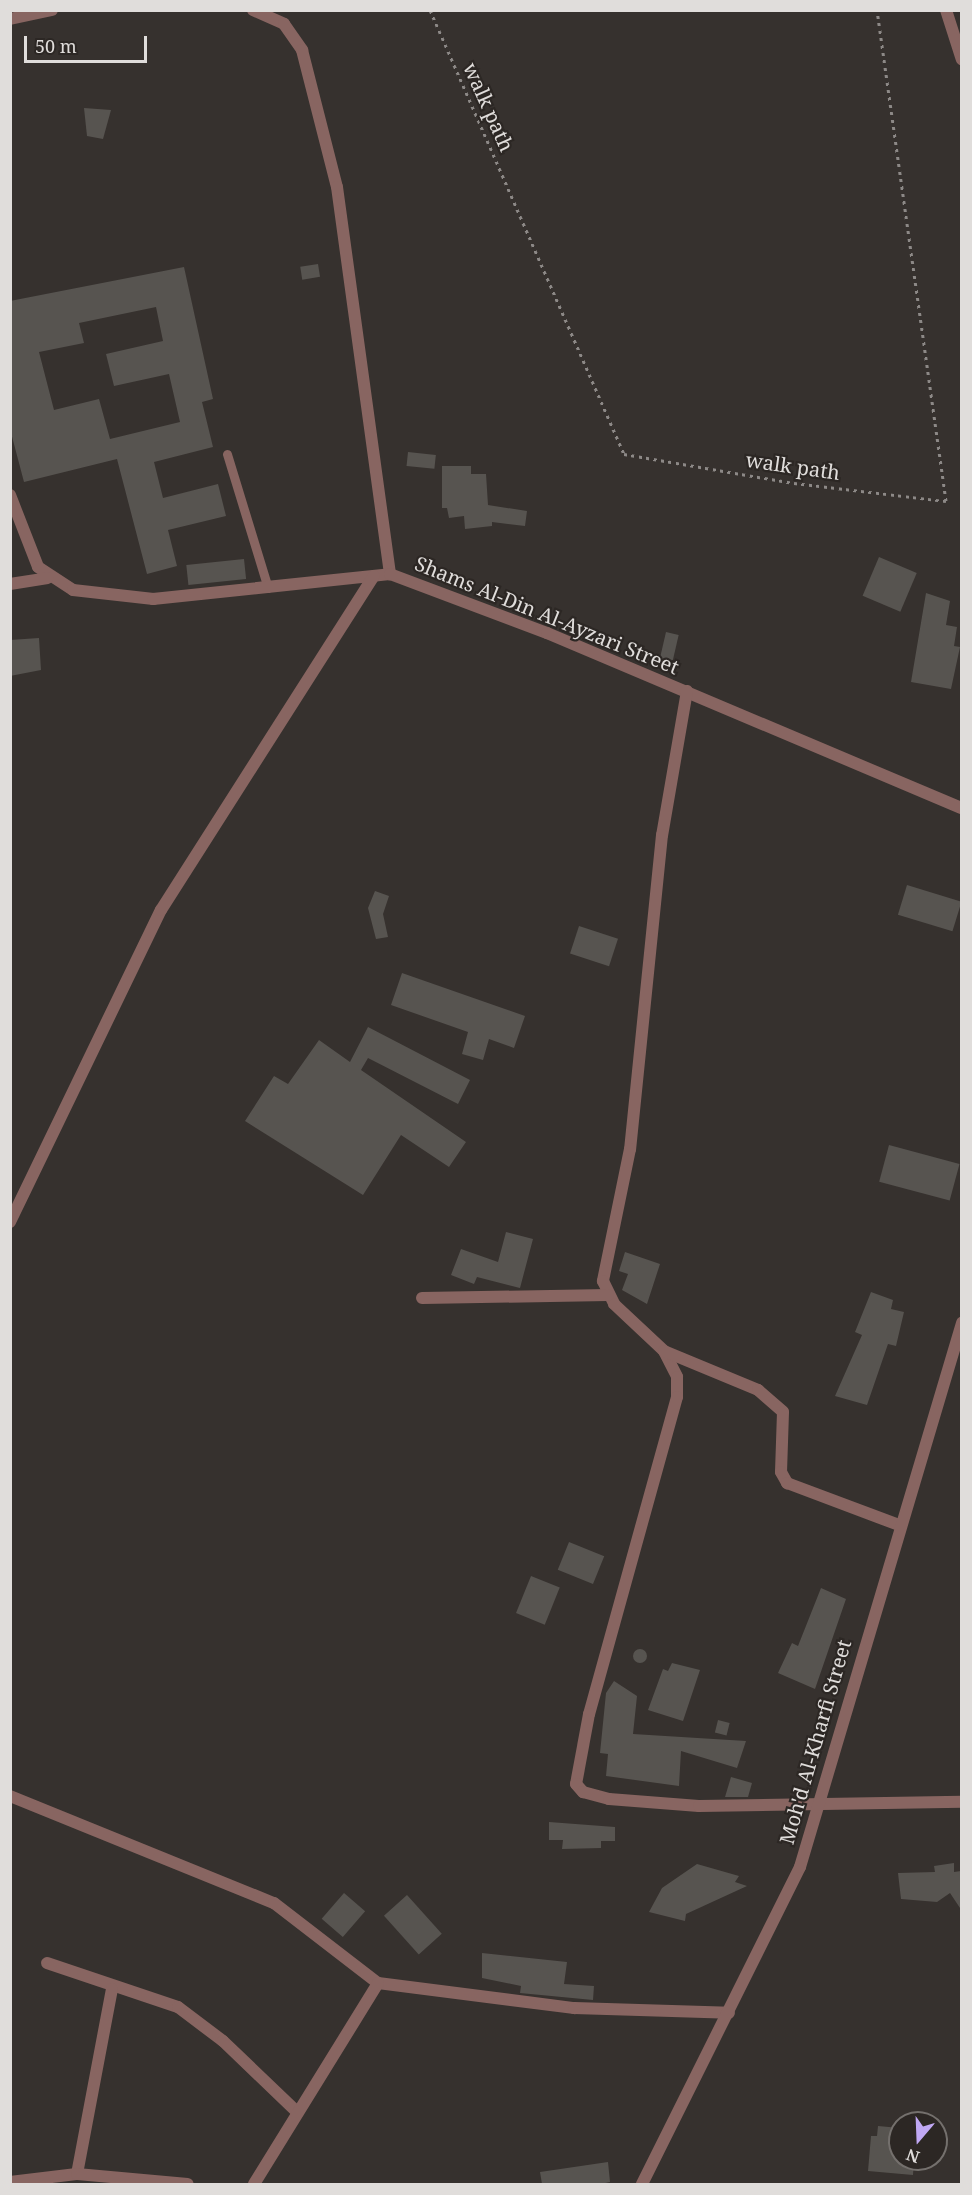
<!DOCTYPE html>
<html>
<head>
<meta charset="utf-8">
<style>
  body { margin:0 }
  #map { position:relative; width:972px; height:2195px; overflow:hidden; background:#36312e; font-family:"Noto Serif",serif }
  div>[style] { position:absolute }
  [style*='--x'] { left:calc(var(--x)*1px); top:calc(var(--y)*1px); width:calc(var(--w)*1px); rotate:calc(var(--a)*1deg) }
  .building>* { inset:0; background:#575450; transform-origin:0 0 }
  .round { border-radius:50% }
  .path>* { height:3px; margin-top:-1.5px; transform-origin:0; background:repeating-linear-gradient(90deg,#8d8987 0 3px,transparent 0 7.5px) }
  .service>* { height:9px; margin:-4.5px; padding:0 4.5px; transform-origin:4.5px; border-radius:4.5px; background:#886561 }
  .minor>* { height:12px; margin:-6px; padding:0 6px; transform-origin:6px; border-radius:6px; background:#886561 }
  .tertiary>* { height:12px; margin:-6px; padding:0 6px; transform-origin:6px; border-radius:6px; background:#886561 }
  span { translate:-50% -50%; white-space:nowrap; text-align:center; line-height:1.15; -webkit-text-stroke:4.5px #2c2724; paint-order:stroke }
  .street-label { font-size:20px; color:#e0dddb }
  .frame { position:absolute; inset:0; border:12px solid #e0dddb; pointer-events:none }
  .north { position:absolute; left:888px; top:2111px; width:60px; height:60px; box-sizing:border-box; background:#2c2724; border:2px solid #74706d; border-radius:50%; rotate:199deg; font-size:16px; font-weight:700; line-height:24px; text-align:center; color:#e0dddb }
  .north::after { content:''; display:block; margin:auto; width:21px; height:27px; background:#c0a8f4; clip-path:polygon(50% 0,100% 100%,50% 72%,0 100%) }
  .scale { position:absolute; left:24px; top:36px; width:123px; height:27px; box-sizing:border-box; border:3px solid #e0dddb; border-top:0; padding-left:8px; font-size:18px; line-height:21px; white-space:nowrap; color:#e0dddb; -webkit-text-stroke:4px #2c2724; paint-order:stroke }
</style>
</head>
<body>
<div id="map">
  <div class="building">
    <div style="clip-path:polygon(84px 108px,111px 110px,103px 139px,87px 136px)"></div>
    <div style="left:318px;top:264px;width:13px;height:18px;rotate:81deg"></div>
    <div style="clip-path:polygon(evenodd,184px 267px,213px 399px,202px 402px,213px 447px,154px 462px,163px 498px,218px 484px,226px 516px,168px 530px,177px 566px,147px 574px,117px 459px,24px 482px,10px 429px,10px 301px,184px 267px,156px 307px,163px 341px,106px 354px,114px 386px,169px 374px,180px 422px,110px 439px,99px 399px,54px 410px,39px 352px,84px 343px,79px 323px,156px 307px)"></div>
    <div style="left:408px;top:452px;width:28px;height:14px;rotate:6deg"></div>
    <div style="clip-path:polygon(442px 466px,471px 466px,471px 474px,486px 474px,488px 505px,527px 511px,525px 526px,492px 522px,492px 526px,465px 529px,464px 516px,449px 518px,447px 508px,442px 508px)"></div>
    <div style="left:879px;top:557px;width:41px;height:42px;rotate:23deg"></div>
    <div style="left:244px;top:559px;width:20px;height:58px;rotate:84deg"></div>
    <div style="clip-path:polygon(926px 593px,950px 601px,946px 625px,957px 627px,954px 646px,960px 647px,951px 689px,911px 682px)"></div>
    <div style="left:666px;top:632px;width:13px;height:30px;rotate:13deg"></div>
    <div style="clip-path:polygon(39px 638px,41px 670px,10px 676px,10px 640px)"></div>
    <div style="left:907px;top:885px;width:57px;height:31px;rotate:17deg"></div>
    <div style="clip-path:polygon(375px 891px,389px 896px,383px 914px,388px 937px,376px 939px,368px 908px)"></div>
    <div style="left:579px;top:926px;width:41px;height:29px;rotate:18deg"></div>
    <div style="clip-path:polygon(402px 973px,525px 1016px,514px 1048px,489px 1039px,483px 1060px,462px 1054px,468px 1032px,391px 1005px)"></div>
    <div style="clip-path:polygon(368px 1027px,470px 1080px,458px 1104px,368px 1058px,361px 1070px,466px 1142px,449px 1167px,401px 1135px,363px 1195px,245px 1121px,274px 1076px,288px 1084px,319px 1040px,350px 1062px)"></div>
    <div style="left:889px;top:1145px;width:73px;height:38px;rotate:15deg"></div>
    <div style="clip-path:polygon(506px 1232px,533px 1239px,520px 1288px,477px 1277px,474px 1284px,451px 1275px,461px 1249px,498px 1262px)"></div>
    <div style="clip-path:polygon(625px 1252px,660px 1264px,647px 1304px,622px 1290px,628px 1274px,619px 1271px)"></div>
    <div style="clip-path:polygon(871px 1292px,893px 1300px,891px 1309px,904px 1312px,896px 1346px,888px 1344px,867px 1405px,835px 1396px,862px 1335px,855px 1332px)"></div>
    <div style="left:569px;top:1542px;width:38px;height:30px;rotate:22deg"></div>
    <div style="left:531px;top:1576px;width:31px;height:40px;rotate:22deg"></div>
    <div style="clip-path:polygon(821px 1588px,846px 1599px,815px 1689px,778px 1673px,792px 1643px,798px 1646px)"></div>
    <div class="round" style="left:633px;top:1649px;width:14px;height:14px"></div>
    <div style="clip-path:polygon(672px 1663px,700px 1670px,683px 1721px,648px 1710px,663px 1669px,668px 1671px)"></div>
    <div style="clip-path:polygon(614px 1681px,637px 1696px,633px 1734px,746px 1741px,737px 1768px,681px 1751px,679px 1786px,606px 1776px,608px 1754px,600px 1753px,606px 1693px)"></div>
    <div style="left:718px;top:1720px;width:12px;height:13px;rotate:14deg"></div>
    <div style="clip-path:polygon(731px 1777px,752px 1783px,748px 1797px,725px 1797px)"></div>
    <div style="clip-path:polygon(549px 1822px,615px 1827px,615px 1841px,601px 1841px,601px 1848px,562px 1849px,563px 1840px,549px 1840px)"></div>
    <div style="clip-path:polygon(954px 1863px,954px 1872px,961px 1871px,962px 1911px,950px 1893px,937px 1902px,901px 1899px,898px 1873px,935px 1872px,934px 1866px)"></div>
    <div style="clip-path:polygon(697px 1864px,739px 1876px,735px 1882px,747px 1886px,686px 1914px,685px 1921px,649px 1912px,662px 1888px)"></div>
    <div style="left:344px;top:1893px;width:28px;height:34px;rotate:41deg"></div>
    <div style="left:407px;top:1895px;width:52px;height:31px;rotate:48deg"></div>
    <div style="clip-path:polygon(482px 1953px,567px 1962px,564px 1984px,594px 1986px,593px 2000px,520px 1993px,521px 1986px,482px 1978px)"></div>
    <div style="clip-path:polygon(878px 2126px,900px 2128px,900px 2159px,914px 2159px,913px 2175px,868px 2171px,871px 2136px,877px 2136px)"></div>
    <div style="clip-path:polygon(608px 2162px,610px 2182px,601px 2184px,542px 2184px,540px 2172px)"></div>
  </div>
  <div class="path">
    <div style="--x:430;--y:10;--w:485;--a:66.4"></div>
    <div style="--x:624;--y:454;--w:172;--a:9.7"></div>
    <div style="--x:794;--y:483;--w:153;--a:6.8"></div>
    <div style="--x:946;--y:501;--w:496;--a:-98"></div>
  </div>
  <div class="service">
    <div style="--x:227;--y:454;--w:140;--a:73"></div>
  </div>
  <div class="minor">
    <div style="--x:253;--y:10;--w:34;--a:24"></div>
    <div style="--x:284;--y:24;--w:32;--a:55"></div>
    <div style="--x:302;--y:50;--w:141;--a:75.7"></div>
    <div style="--x:337;--y:187;--w:391;--a:82.2"></div>
    <div style="--x:946;--y:10;--w:52;--a:72.3"></div>
    <div style="--x:10;--y:19;--w:43;--a:-12.1"></div>
    <div style="--x:10;--y:495;--w:77;--a:68.7"></div>
    <div style="--x:38;--y:567;--w:42;--a:33.3"></div>
    <div style="--x:73;--y:590;--w:81;--a:6.4"></div>
    <div style="--x:153;--y:599;--w:238;--a:-6"></div>
    <div style="--x:390;--y:574;--w:168;--a:20.6"></div>
    <div style="--x:547;--y:633;--w:450;--a:22.9"></div>
    <div style="--x:10;--y:584;--w:38;--a:-9"></div>
    <div style="--x:687;--y:691;--w:146;--a:99.8"></div>
    <div style="--x:662;--y:835;--w:316;--a:95.8"></div>
    <div style="--x:630;--y:1149;--w:135;--a:101.6"></div>
    <div style="--x:603;--y:1281;--w:25;--a:64"></div>
    <div style="--x:614;--y:1304;--w:69;--a:43.2"></div>
    <div style="--x:664;--y:1351;--w:29;--a:63"></div>
    <div style="--x:677;--y:1377;--w:20;--a:90"></div>
    <div style="--x:677;--y:1397;--w:329;--a:105.5"></div>
    <div style="--x:589;--y:1714;--w:71;--a:100.5"></div>
    <div style="--x:576;--y:1784;--w:11;--a:49"></div>
    <div style="--x:583;--y:1792;--w:27;--a:15"></div>
    <div style="--x:609;--y:1799;--w:90;--a:4.4"></div>
    <div style="--x:699;--y:1806;--w:263;--a:-0.9"></div>
    <div style="--x:10;--y:1222;--w:347;--a:-64.2"></div>
    <div style="--x:161;--y:910;--w:396;--a:-57.5"></div>
    <div style="--x:422;--y:1298;--w:186;--a:-0.9"></div>
    <div style="--x:664;--y:1351;--w:102;--a:22.5"></div>
    <div style="--x:758;--y:1390;--w:33;--a:41"></div>
    <div style="--x:783;--y:1412;--w:60;--a:91.9"></div>
    <div style="--x:781;--y:1472;--w:13;--a:61"></div>
    <div style="--x:787;--y:1483;--w:120;--a:20.6"></div>
    <div style="--x:10;--y:1796;--w:285;--a:22.1"></div>
    <div style="--x:274;--y:1903;--w:131;--a:37.6"></div>
    <div style="--x:378;--y:1983;--w:198;--a:7.3"></div>
    <div style="--x:574;--y:2008;--w:155;--a:1.8"></div>
    <div style="--x:47;--y:1963;--w:138;--a:18.6"></div>
    <div style="--x:178;--y:2007;--w:56;--a:37.1"></div>
    <div style="--x:223;--y:2041;--w:101;--a:43.8"></div>
    <div style="--x:77;--y:2174;--w:188;--a:-79.3"></div>
    <div style="--x:10;--y:2182;--w:67;--a:-6.8"></div>
    <div style="--x:77;--y:2174;--w:111;--a:5.1"></div>
    <div style="--x:254;--y:2184;--w:236;--a:-58.3"></div>
  </div>
  <div class="tertiary">
    <div style="--x:642;--y:2184;--w:354;--a:-63.5"></div>
    <div style="--x:800;--y:1867;--w:568;--a:-73.42"></div>
  </div>
  <div class="street-label">
    <span style="left:489px;top:107px;rotate:66deg">walk path</span>
    <span style="left:793px;top:466px;rotate:8deg">walk path</span>
    <span style="left:547px;top:615px;rotate:22deg">Shams Al-Din Al-Ayzari Street</span>
    <span style="left:815px;top:1742px;rotate:-74deg">Moh'd Al-Kharfi Street</span>
  </div>
  <div class="frame"></div>
  <div class="north">N</div>
  <div class="scale">50 m</div>
</div>
</body>
</html>
